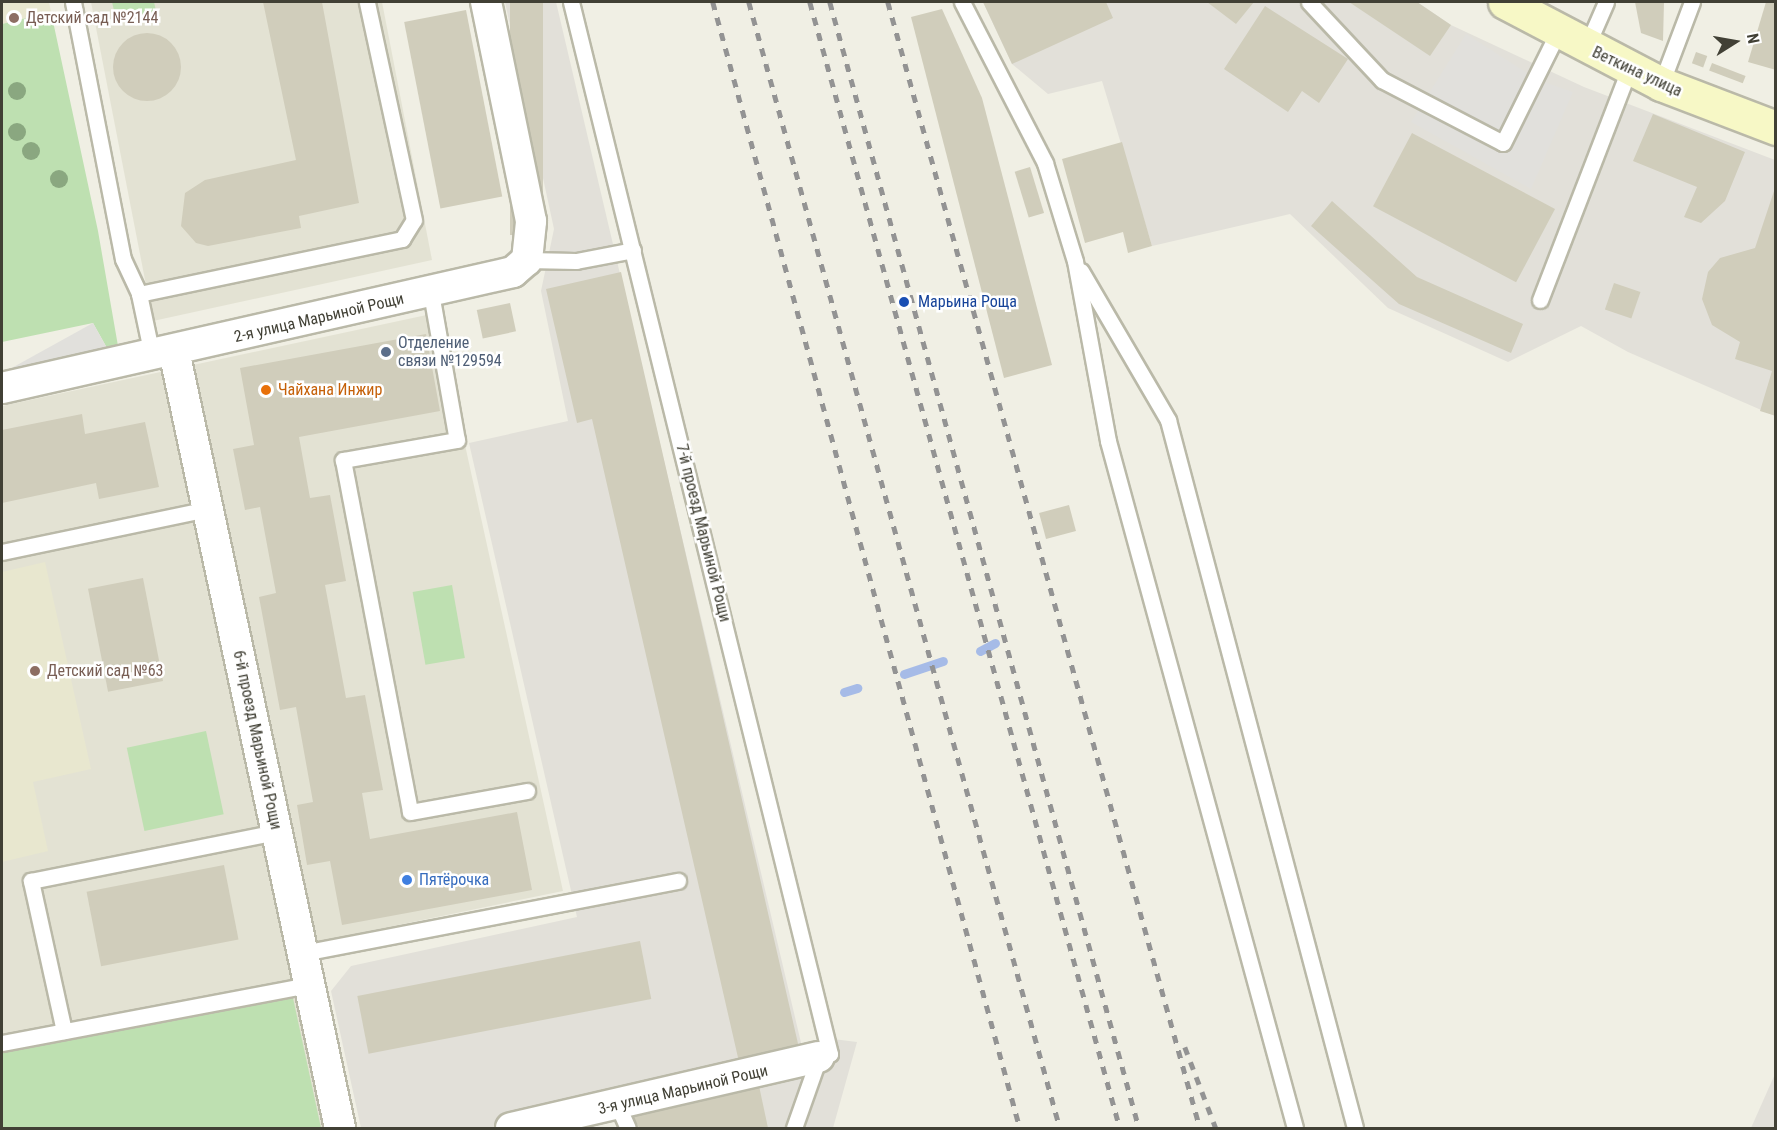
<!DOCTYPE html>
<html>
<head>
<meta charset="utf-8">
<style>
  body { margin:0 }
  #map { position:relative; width:1777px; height:1130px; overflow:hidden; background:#f0efe4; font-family:"Roboto Condensed",sans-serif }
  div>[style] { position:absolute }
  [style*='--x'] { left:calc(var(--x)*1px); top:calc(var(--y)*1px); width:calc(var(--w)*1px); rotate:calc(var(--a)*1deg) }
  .residential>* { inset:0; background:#e3e2d3 }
  .industrial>* { inset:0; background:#e2e0d9 }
  .education>* { inset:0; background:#e8e7cf }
  .green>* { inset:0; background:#bee0b1; transform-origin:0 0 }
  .parking>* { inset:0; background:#e1e0dc; transform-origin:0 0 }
  .stream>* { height:9px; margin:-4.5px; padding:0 4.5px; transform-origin:4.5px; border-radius:4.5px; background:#a6bbe7 }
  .building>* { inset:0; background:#d0cdbb; transform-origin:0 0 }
  .round { border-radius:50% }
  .roads { filter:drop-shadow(2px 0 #bab9a8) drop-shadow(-2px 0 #bab9a8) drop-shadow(0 2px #bab9a8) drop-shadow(0 -2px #bab9a8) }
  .lane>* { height:15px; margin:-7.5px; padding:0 7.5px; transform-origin:7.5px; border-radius:7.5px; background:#fff }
  .street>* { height:30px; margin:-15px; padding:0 15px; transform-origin:15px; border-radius:15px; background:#fff }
  .secondary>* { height:33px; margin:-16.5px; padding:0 16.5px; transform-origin:16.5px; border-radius:16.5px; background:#f7f8c6 }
  .rail>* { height:4.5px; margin-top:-2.25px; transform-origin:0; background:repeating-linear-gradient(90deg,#939393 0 8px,transparent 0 16px) }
  .trees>* { width:18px; height:18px; margin:-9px; border-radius:50%; background:#8aa780 }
  .dots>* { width:16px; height:16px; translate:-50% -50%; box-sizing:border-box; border:3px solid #fff; border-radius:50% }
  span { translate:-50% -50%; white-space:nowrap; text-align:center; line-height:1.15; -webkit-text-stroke:5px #fff; paint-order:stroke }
  .education-label { font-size:16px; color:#785e54 }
  .left { translate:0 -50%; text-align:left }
  .street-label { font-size:16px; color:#414035 }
  .transit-label { font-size:16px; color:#164399 }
  .service-label { font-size:16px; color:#4e5e75 }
  .food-label { font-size:16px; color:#c56008 }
  .shop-label { font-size:16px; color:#366cbe }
  .frame { position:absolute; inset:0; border:3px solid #414035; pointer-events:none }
  .north { position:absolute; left:1705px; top:12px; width:60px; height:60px; -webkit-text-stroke:4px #fff; paint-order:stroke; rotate:79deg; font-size:16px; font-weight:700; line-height:24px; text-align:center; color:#414035 }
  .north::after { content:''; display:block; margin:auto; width:21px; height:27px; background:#414035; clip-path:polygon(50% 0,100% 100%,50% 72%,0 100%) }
</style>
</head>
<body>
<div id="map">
  <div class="residential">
    <div style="clip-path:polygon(91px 2px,382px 2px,432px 260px,153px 321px)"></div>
    <div style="clip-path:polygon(436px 313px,563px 891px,291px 947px,332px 1128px,2px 1128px,2px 406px)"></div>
  </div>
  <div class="industrial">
    <div style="clip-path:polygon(505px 2px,556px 2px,802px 1047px,833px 1039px,857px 1042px,833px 1128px,618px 1128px,614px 1117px,557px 1128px,361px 1128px,331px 991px,351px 966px,577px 917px,469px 443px,568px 421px,541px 291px,554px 229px)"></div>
    <div style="clip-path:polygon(983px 2px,1417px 2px,1451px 25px,1584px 87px,1775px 160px,1775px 416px,1628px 352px,1581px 326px,1508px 362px,1388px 308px,1290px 214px,1152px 246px,1102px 81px,1048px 94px,1012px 64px)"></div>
    <div style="clip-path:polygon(1775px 1074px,1775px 1128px,1751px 1128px)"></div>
  </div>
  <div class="education">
    <div style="clip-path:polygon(2px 2px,49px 2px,51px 12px,2px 24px)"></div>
    <div style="clip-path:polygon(45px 562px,91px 769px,33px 782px,48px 851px,2px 862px,2px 572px)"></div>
  </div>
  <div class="green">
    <div style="clip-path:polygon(112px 2px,154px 2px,156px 11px,116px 19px)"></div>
    <div style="clip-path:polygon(51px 12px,98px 231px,118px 346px,107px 348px,93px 323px,2px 342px,2px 24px)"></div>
    <div style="left:452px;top:585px;width:74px;height:40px;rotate:80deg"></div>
    <div style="left:206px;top:731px;width:85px;height:81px;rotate:78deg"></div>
    <div style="clip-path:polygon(293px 998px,321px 1128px,2px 1128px,2px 1053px)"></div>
  </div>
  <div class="parking">
    <div style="clip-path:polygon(1466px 34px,1538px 80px,1573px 92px,1531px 189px,1411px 122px)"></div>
    <div style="left:93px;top:323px;width:29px;height:93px;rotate:61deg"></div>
  </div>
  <div class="stream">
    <div style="--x:980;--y:651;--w:17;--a:-28"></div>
    <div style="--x:904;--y:674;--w:41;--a:-18.4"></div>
    <div style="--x:844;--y:692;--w:14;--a:-17"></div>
  </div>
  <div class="building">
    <div style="clip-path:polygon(263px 2px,322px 2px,359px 203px,299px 216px,301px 228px,208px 246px,196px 243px,181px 226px,185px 193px,205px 180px,296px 160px)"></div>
    <div style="left:510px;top:2px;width:33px;height:233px"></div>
    <div style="clip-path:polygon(983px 2px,1106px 2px,1113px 18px,1012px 64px)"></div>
    <div style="clip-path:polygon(1207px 2px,1254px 2px,1236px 24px)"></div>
    <div style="clip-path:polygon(1349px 2px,1417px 2px,1451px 25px,1430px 56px)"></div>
    <div style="clip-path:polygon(1635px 2px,1664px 2px,1663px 41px,1641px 33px)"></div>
    <div style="clip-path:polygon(1766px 2px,1776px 2px,1776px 70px,1748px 62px)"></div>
    <div style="clip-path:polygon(1265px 6px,1348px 59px,1319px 103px,1302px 91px,1288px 112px,1224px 69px)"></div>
    <div style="clip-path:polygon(942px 9px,982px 98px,1052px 365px,1004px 378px,911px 17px)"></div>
    <div style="left:466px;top:10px;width:190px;height:63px;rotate:79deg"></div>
    <div class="round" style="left:113px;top:33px;width:68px;height:68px"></div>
    <div style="left:1696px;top:52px;width:12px;height:12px;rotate:20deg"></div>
    <div style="left:1712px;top:63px;width:36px;height:8px;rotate:21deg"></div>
    <div style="clip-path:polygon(1653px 114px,1745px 152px,1725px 201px,1701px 223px,1684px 217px,1697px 187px,1633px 161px)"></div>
    <div style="left:1412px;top:133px;width:162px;height:83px;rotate:28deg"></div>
    <div style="clip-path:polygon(1122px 142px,1152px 246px,1128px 253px,1123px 232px,1085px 243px,1062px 159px)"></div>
    <div style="left:1030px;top:167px;width:48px;height:16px;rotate:73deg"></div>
    <div style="clip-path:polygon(1776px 185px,1776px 416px,1760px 411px,1772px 371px,1735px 359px,1740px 342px,1712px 325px,1702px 299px,1708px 272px,1720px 258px,1755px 248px)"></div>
    <div style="clip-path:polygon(1332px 201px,1417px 277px,1523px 324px,1511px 353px,1399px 304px,1311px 226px)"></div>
    <div style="clip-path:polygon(621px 272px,799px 1048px,739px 1062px,592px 419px,577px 423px,546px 289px)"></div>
    <div style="left:1614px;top:283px;width:28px;height:28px;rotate:19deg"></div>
    <div style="left:510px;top:303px;width:29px;height:34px;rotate:78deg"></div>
    <div style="clip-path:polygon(426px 334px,440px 411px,299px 437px,310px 498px,330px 495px,346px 581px,325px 585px,346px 698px,365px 695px,383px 790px,362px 793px,370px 839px,517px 812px,532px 890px,342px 925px,330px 861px,307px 865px,297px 805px,313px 802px,296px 707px,280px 710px,259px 597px,276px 593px,260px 507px,245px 510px,233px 449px,254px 445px,240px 368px)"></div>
    <div style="clip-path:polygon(82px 414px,85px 434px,145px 422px,159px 487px,99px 499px,96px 483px,2px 503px,2px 430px)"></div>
    <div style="left:1069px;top:505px;width:27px;height:31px;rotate:75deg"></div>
    <div style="left:143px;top:578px;width:105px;height:56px;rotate:79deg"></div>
    <div style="left:224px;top:865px;width:76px;height:140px;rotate:79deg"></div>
    <div style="left:640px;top:941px;width:59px;height:288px;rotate:79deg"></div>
    <div style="clip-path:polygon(758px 1081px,768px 1128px,639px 1128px,632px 1114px)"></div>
  </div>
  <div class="roads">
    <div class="lane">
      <div style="--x:73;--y:2;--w:262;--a:79"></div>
      <div style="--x:123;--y:259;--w:38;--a:65"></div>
      <div style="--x:139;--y:294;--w:62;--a:78"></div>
      <div style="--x:571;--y:2;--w:1083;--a:76.17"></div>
      <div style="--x:830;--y:1054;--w:11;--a:165"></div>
      <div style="--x:819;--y:1057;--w:75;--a:109.4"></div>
      <div style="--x:962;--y:2;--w:181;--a:62.7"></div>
      <div style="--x:1045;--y:163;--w:102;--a:73"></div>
      <div style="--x:1075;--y:261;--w:183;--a:79.6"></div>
      <div style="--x:1108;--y:441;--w:712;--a:74.77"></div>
      <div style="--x:1309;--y:2;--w:107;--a:46.9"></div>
      <div style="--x:1382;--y:80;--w:136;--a:27.5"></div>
      <div style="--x:1503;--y:143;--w:124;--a:-63.6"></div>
      <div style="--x:1586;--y:48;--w:50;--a:-66.5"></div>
      <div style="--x:1661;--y:84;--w:88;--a:-69.3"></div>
      <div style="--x:527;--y:260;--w:49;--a:1.2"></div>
      <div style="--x:576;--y:261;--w:58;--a:-10.9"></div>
      <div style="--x:1081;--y:271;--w:173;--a:59.7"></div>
      <div style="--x:1168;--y:420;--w:732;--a:75.2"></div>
      <div style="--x:431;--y:293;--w:149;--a:80"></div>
      <div style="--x:457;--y:440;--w:116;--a:170"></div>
      <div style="--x:343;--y:460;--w:358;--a:79.2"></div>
      <div style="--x:410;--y:812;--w:119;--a:-10.2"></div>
      <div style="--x:139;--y:294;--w:269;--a:-11.8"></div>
      <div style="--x:402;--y:239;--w:22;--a:-58"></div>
      <div style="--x:414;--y:220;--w:223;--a:-102.2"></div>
      <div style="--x:1540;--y:300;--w:248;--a:-68.9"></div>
      <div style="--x:2;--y:552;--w:210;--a:-11.8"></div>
      <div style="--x:303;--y:953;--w:382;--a:-10.9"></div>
      <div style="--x:64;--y:1031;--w:154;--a:-102.4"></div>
      <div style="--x:31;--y:881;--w:251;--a:-11.3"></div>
      <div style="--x:2;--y:1043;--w:313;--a:-10.7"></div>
      <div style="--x:618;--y:1106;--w:24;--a:66"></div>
    </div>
    <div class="street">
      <div style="--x:174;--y:351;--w:795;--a:77.94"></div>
      <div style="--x:2;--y:388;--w:524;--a:-12.79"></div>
      <div style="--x:513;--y:272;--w:18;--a:-41"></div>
      <div style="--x:527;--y:260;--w:39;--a:-84"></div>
      <div style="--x:531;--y:221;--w:224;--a:-101.6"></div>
      <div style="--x:511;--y:1128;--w:316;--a:-13"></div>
    </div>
    <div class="secondary">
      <div style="--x:1505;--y:2;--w:176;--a:27.7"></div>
      <div style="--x:1661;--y:84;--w:123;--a:20.9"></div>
    </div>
  </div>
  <div class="rail">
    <div style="--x:713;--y:2;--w:1167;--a:74.75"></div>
    <div style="--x:749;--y:2;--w:1168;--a:74.56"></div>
    <div style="--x:810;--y:2;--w:1168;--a:74.61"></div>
    <div style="--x:830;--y:2;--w:1168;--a:74.65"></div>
    <div style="--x:888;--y:2;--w:1168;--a:74.51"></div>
    <div style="--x:1185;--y:1047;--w:87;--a:69.1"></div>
  </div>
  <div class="trees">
    <div style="left:17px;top:91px"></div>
    <div style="left:17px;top:132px"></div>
    <div style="left:31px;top:151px"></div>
    <div style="left:59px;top:179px"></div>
  </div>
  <div class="dots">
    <div style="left:14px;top:18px;background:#8d6e63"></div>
    <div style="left:904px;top:302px;background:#1a4fb4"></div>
    <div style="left:386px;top:352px;background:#5c6f8a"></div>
    <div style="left:266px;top:390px;background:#e8710a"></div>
    <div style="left:35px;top:671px;background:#8d6e63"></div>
    <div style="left:407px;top:880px;background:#3f7fe0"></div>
  </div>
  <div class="education-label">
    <span class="left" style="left:26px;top:18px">Детский сад №2144</span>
    <span class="left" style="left:47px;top:671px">Детский сад №63</span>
  </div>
  <div class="street-label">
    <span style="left:1637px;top:72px;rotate:25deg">Веткина улица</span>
    <span style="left:319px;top:318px;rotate:-13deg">2-я улица Марьиной Рощи</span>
    <span style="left:703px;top:533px;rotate:76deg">7-й проезд Марьиной Рощи</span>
    <span style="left:257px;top:740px;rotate:78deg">6-й проезд Марьиной Рощи</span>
    <span style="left:683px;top:1090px;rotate:-13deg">3-я улица Марьиной Рощи</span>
  </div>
  <div class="transit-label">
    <span class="left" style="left:918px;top:302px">Марьина Роща</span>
  </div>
  <div class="service-label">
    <span class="left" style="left:398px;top:352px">Отделение<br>связи №129594</span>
  </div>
  <div class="food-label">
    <span class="left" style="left:278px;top:390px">Чайхана Инжир</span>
  </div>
  <div class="shop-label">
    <span class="left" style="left:419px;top:880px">Пятёрочка</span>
  </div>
  <div class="frame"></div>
  <div class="north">N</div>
</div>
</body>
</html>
